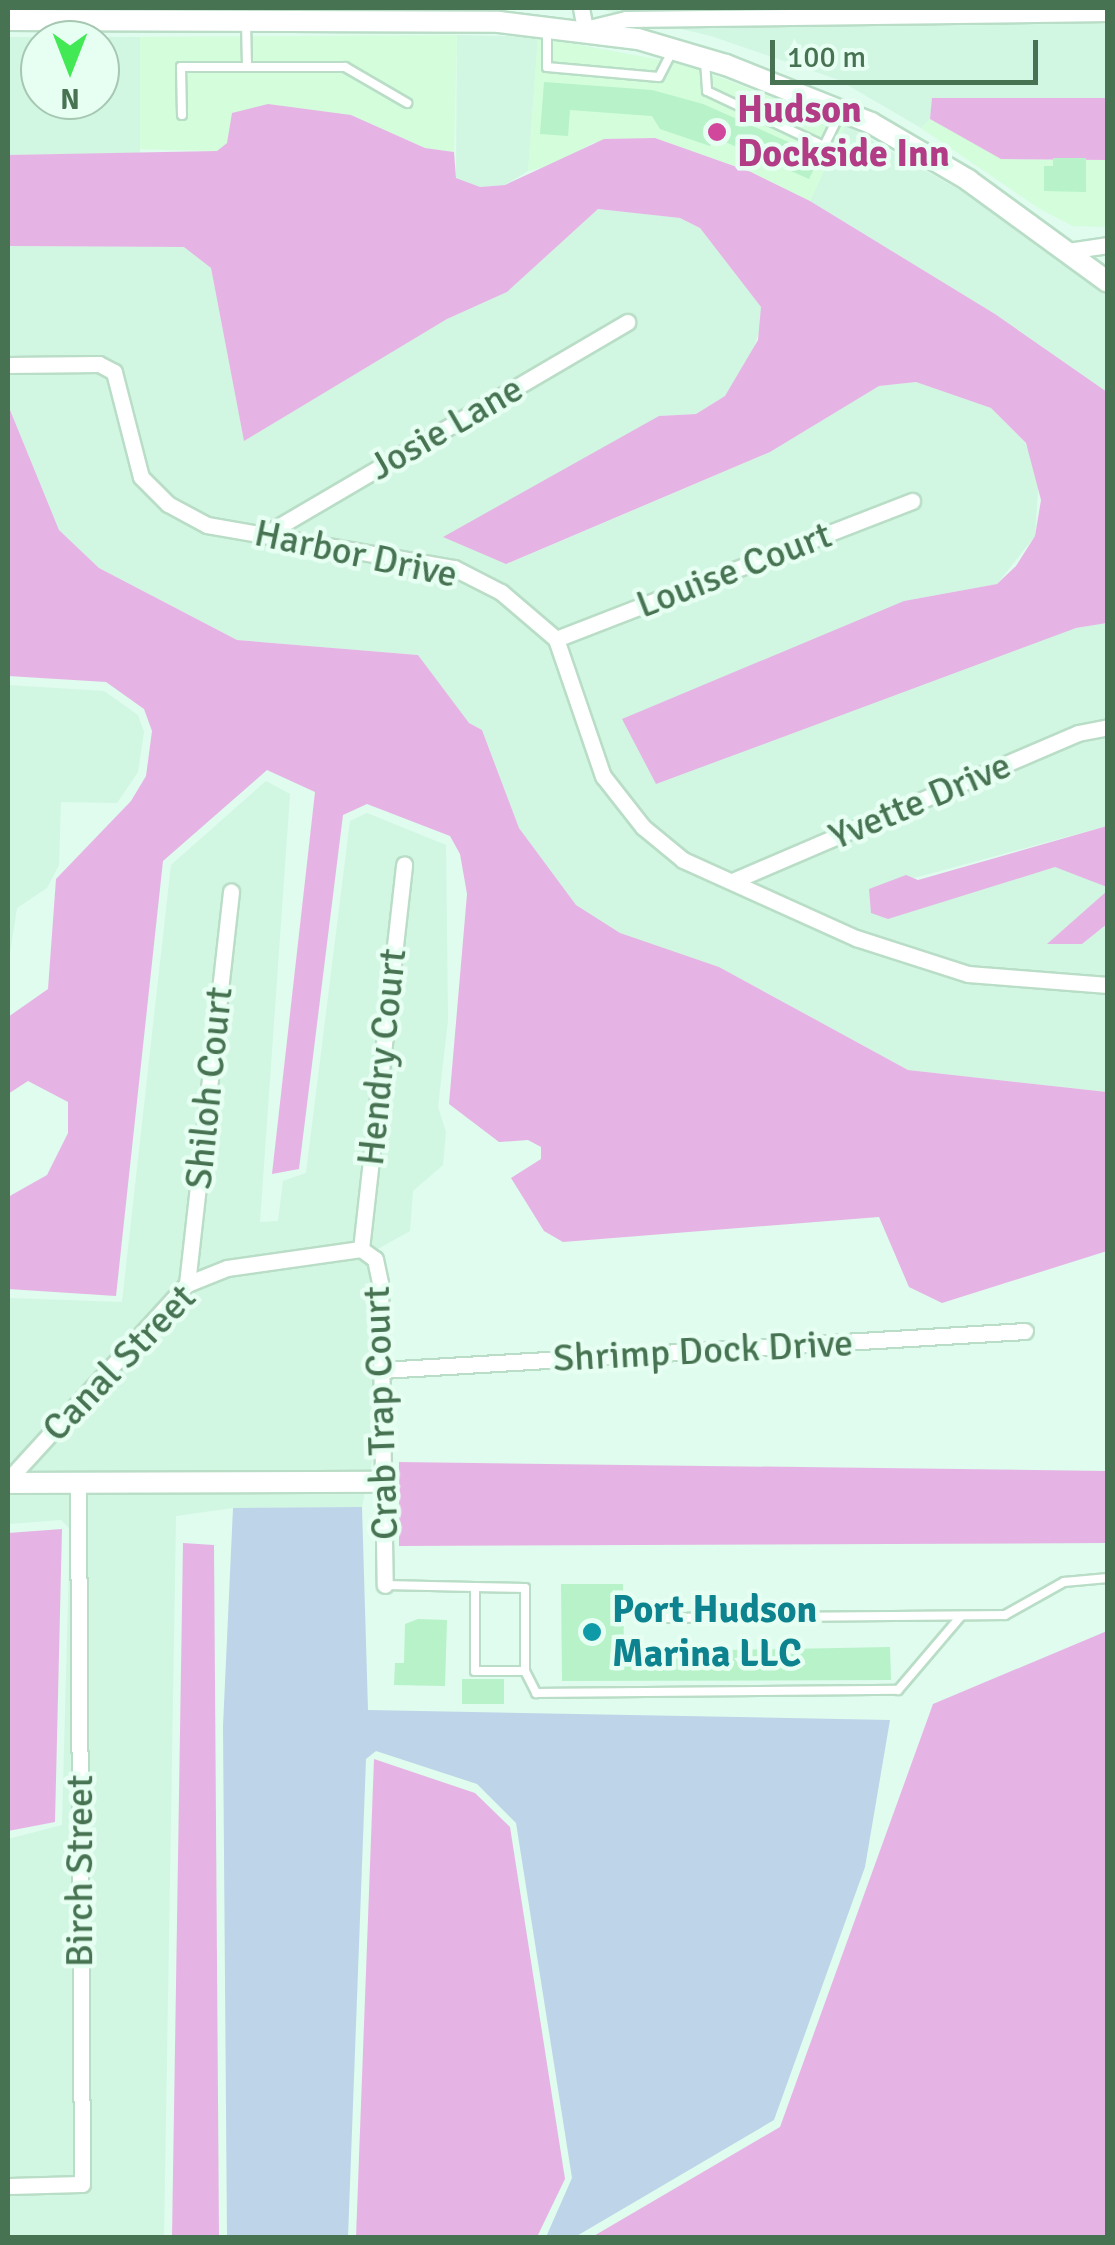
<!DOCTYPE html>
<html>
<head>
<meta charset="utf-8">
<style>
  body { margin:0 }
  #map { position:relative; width:1115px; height:2245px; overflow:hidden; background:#dffcee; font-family:Signika,sans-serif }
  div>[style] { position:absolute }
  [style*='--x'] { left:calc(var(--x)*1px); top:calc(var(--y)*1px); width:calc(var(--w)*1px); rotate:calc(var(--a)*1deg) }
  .residential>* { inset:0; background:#d1f6e2 }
  .commercial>* { inset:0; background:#d3fddb }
  .green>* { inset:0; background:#bed4e9 }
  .water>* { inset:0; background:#e6b4e4 }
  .building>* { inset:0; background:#b7f2c8; transform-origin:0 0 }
  .roads { filter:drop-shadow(2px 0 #b9ddc6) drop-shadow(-2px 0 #b9ddc6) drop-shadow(0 2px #b9ddc6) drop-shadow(0 -2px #b9ddc6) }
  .service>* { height:8px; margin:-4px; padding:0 4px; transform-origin:4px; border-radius:4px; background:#fff }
  .minor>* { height:15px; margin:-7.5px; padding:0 7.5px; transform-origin:7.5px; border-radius:7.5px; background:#fff }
  .tertiary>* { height:20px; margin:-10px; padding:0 10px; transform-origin:10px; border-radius:10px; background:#fff }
  .dots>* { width:28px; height:28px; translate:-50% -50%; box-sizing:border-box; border:5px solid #e6fff2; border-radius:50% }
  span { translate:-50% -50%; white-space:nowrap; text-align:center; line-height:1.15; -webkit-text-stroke:9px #e6fff2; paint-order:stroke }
  .hotel-label { font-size:38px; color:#b23c85; font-weight:700 }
  .left { translate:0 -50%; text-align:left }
  .street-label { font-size:38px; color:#477352 }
  .culture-label { font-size:38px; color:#0d838f; font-weight:700 }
  .frame { position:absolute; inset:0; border:10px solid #477352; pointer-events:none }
  .north { position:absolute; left:20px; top:20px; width:100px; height:100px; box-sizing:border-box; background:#e6fff2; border:2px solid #a6c7b2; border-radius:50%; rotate:180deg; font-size:28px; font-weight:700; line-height:40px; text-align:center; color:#477352 }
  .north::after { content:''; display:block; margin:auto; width:35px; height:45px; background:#42e955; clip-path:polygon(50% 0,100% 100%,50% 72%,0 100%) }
  .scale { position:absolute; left:770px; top:40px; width:268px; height:45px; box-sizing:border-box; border:5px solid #477352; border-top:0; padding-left:12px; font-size:30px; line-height:35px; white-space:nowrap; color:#477352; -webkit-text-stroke:8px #e6fff2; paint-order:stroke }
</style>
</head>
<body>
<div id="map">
  <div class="residential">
    <div style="clip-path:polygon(595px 8px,1107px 8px,1107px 98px,933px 98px,930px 119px,921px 128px,839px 80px,711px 36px)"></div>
    <div style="clip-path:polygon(457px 35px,538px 37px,528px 171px,505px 185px,479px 187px,456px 178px)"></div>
    <div style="clip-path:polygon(evenodd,8px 37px,140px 37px,140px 154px,8px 155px,8px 37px,40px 40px,100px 40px,100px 100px,40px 100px,40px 40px)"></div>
    <div style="clip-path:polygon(845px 125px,963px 192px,1107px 297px,1107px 392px,995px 314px,810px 201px)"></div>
    <div style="clip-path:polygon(598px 209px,680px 218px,700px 228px,761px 307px,762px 323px,748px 366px,725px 396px,696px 414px,659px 416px,507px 564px,770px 452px,878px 386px,916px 382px,991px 408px,1025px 443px,1039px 475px,1035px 536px,997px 584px,904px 601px,1076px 628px,1107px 623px,1107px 826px,869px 890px,1055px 867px,1104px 883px,1106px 897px,1049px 943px,1082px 944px,1107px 924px,1107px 1092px,908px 1070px,719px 967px,620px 934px,576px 905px,519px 828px,482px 730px,469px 724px,418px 655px,237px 640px,99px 568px,59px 530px,8px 405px,8px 246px,185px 247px,211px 268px,244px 440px,447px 319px,507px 292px)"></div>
    <div style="clip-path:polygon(8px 685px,104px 691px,138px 715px,144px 732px,138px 772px,117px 803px,61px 802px,59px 865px,47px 888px,17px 908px,8px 966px)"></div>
    <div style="clip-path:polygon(266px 781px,290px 794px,260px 1222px,278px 1221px,283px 1181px,306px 1173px,350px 821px,367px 813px,446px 845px,448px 1020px,438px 1107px,446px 1132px,443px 1165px,413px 1191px,410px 1231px,369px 1254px,375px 1447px,370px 1472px,8px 1472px,8px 1298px,122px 1302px,171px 865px)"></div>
    <div style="clip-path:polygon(365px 1492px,362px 1507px,233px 1508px,176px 1516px,164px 2237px,8px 2237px,8px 1839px,62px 1825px,70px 1529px,61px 1520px,8px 1524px,8px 1493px)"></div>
  </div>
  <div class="commercial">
    <div style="clip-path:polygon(457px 35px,454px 152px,425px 148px,351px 115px,227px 143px,217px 151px,140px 149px,140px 37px)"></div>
    <div style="clip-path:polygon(538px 37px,687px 65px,845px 125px,810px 201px,751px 172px,655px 138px,592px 143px,560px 163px,528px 171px)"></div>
    <div style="clip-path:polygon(930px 119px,1002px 159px,1107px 160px,1107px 227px,1073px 226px,1040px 209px,921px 128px)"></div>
  </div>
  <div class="green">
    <div style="clip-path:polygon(362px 1507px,368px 1710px,890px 1720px,865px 1867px,774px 2120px,575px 2237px,546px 2237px,572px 2178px,516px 1823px,477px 1784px,376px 1751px,366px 1759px,348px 2237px,227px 2237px,223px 1726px,233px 1508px)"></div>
  </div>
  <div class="water">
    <div style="clip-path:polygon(932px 98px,1107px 98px,1107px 160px,1001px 159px,930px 119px)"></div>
    <div style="clip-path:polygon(268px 104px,351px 115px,425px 148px,454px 152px,456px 178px,480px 187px,505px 185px,604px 139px,655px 138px,751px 172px,810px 201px,995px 314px,1107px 392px,1107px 623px,1076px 628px,656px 784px,622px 719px,904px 601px,997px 584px,1016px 566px,1035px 536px,1041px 500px,1026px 443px,991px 408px,916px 382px,879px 386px,770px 452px,506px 564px,443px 537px,659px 416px,696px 414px,725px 396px,758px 340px,761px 307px,700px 228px,680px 218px,598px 209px,507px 292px,447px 319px,244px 441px,211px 268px,184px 247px,8px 246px,8px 155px,217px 151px,227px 143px,232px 113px)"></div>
    <div style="clip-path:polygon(8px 405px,59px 530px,99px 568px,237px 640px,418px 655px,469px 723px,482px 730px,519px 828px,576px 905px,620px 933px,719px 967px,908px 1070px,1107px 1092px,1107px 1251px,942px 1303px,909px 1287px,879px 1217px,563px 1242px,544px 1231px,511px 1178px,541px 1159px,541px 1147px,528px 1140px,499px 1142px,449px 1104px,467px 894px,460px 854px,450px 836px,367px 804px,343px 815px,299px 1169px,272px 1174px,315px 792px,267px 770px,163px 861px,116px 1296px,8px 1289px,8px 1197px,47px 1175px,68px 1133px,68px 1102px,28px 1081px,8px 1094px,8px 1017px,48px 989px,56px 879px,131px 801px,146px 776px,152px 731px,144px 709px,106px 682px,8px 676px)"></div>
    <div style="clip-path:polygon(1107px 826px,1107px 887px,1055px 867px,888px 919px,871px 913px,869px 889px,906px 875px,918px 880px)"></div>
    <div style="clip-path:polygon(1107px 891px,1107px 924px,1082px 944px,1047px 944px)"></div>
    <div style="clip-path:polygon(399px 1462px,1107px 1471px,1107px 1543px,399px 1546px)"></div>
    <div style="clip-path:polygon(62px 1529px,55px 1822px,8px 1831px,8px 1533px)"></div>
    <div style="clip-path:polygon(183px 1543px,214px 1545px,219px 2237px,172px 2237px)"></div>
    <div style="clip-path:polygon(1107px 1631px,1107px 2237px,592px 2237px,780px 2127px,933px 1704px)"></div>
    <div style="clip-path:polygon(374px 1759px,475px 1793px,510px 1827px,565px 2179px,537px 2237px,356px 2237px)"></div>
  </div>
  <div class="building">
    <div style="clip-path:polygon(544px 82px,652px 90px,703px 104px,820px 156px,809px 179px,714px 137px,710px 146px,660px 129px,652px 116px,570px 110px,568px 136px,540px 134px)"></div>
    <div style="clip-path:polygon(1053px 158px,1086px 158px,1086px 192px,1044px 191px,1044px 166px,1053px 166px)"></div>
    <div style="clip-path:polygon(561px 1584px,623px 1584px,624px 1652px,890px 1647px,891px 1680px,562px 1681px)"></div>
    <div style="clip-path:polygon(418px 1619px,447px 1620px,445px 1686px,394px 1685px,395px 1663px,404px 1663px,405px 1624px)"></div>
    <div style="left:462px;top:1679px;width:42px;height:25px"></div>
  </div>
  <div class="roads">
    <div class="service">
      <div style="--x:246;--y:22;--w:45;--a:88.7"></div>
      <div style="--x:547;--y:30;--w:37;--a:90"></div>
      <div style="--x:547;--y:67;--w:112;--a:5.1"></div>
      <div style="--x:659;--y:77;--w:27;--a:-63"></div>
      <div style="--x:705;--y:61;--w:30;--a:86"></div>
      <div style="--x:707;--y:91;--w:129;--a:25.2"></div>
      <div style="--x:824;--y:146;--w:37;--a:-64"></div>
      <div style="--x:182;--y:115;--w:48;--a:-91.2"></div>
      <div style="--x:181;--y:67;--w:164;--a:0"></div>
      <div style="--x:345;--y:67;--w:72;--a:30.1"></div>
      <div style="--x:385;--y:1585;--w:90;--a:1.3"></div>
      <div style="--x:475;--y:1587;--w:50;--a:1.1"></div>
      <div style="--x:525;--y:1588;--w:83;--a:90"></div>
      <div style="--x:525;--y:1671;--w:50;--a:180"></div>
      <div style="--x:475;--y:1671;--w:84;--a:-90"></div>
      <div style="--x:663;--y:1618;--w:342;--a:-0.5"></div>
      <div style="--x:1005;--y:1615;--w:68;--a:-29.2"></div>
      <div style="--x:1064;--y:1582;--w:44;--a:-5.2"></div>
      <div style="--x:525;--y:1671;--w:25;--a:63"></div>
      <div style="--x:536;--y:1693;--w:362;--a:-0.5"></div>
      <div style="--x:898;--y:1690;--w:97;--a:-49.6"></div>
    </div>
    <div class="minor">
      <div style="--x:581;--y:8;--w:21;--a:79"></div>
      <div style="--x:585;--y:29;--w:42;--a:-13.7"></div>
      <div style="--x:626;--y:19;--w:482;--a:-0.7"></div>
      <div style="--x:1067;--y:251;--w:41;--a:-8.3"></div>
      <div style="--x:8;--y:365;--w:91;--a:-0.6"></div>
      <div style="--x:99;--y:364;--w:17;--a:28"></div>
      <div style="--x:114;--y:372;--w:108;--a:75.6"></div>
      <div style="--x:141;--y:477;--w:38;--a:45"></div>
      <div style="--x:168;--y:504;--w:44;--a:28.3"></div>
      <div style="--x:207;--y:525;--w:251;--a:9.9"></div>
      <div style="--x:454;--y:568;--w:53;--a:27.1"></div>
      <div style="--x:501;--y:592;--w:72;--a:40.5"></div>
      <div style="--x:556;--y:639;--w:145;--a:71.1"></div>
      <div style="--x:603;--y:776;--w:65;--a:51.9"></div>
      <div style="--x:643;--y:827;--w:52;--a:39.5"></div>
      <div style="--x:683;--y:860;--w:190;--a:24.3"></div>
      <div style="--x:856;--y:938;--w:118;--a:17.8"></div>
      <div style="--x:968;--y:974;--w:140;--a:4.5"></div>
      <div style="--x:266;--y:534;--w:419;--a:-30.4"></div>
      <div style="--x:556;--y:639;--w:382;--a:-21.2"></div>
      <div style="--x:735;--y:880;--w:373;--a:-23.2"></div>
      <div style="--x:1078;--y:733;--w:31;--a:-11"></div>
      <div style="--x:361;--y:1249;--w:387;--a:-83.6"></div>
      <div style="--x:361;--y:1249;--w:17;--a:36"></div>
      <div style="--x:375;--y:1259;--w:25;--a:78"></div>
      <div style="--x:380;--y:1283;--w:302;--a:89.1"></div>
      <div style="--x:187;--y:1284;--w:395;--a:-83.6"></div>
      <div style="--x:382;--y:1370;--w:644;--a:-3.47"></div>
      <div style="--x:8;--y:1480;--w:265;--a:-47.6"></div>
      <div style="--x:187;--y:1284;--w:43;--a:-21.8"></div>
      <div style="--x:227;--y:1268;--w:135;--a:-8.1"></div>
      <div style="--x:8;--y:2186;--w:74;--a:-1.5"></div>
      <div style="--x:82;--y:2184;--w:701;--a:-90.33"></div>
    </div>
    <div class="tertiary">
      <div style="--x:8;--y:20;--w:491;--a:0.2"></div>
      <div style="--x:499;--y:22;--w:140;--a:7"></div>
      <div style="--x:638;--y:39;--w:92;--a:16.5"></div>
      <div style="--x:726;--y:65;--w:156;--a:21.8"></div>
      <div style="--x:871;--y:123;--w:113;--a:30.4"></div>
      <div style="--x:968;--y:180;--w:173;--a:36.1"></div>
      <div style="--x:8;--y:1483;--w:375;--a:-0.2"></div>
    </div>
  </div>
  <div class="dots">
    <div style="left:717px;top:132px;background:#d1479c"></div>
    <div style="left:592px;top:1632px;background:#0f9aa8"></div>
  </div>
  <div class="hotel-label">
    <span class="left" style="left:737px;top:132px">Hudson<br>Dockside Inn</span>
  </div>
  <div class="street-label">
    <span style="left:446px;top:428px;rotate:-30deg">Josie Lane</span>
    <span style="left:356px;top:554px;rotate:12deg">Harbor Drive</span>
    <span style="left:734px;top:570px;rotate:-21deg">Louise Court</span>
    <span style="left:920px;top:801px;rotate:-23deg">Yvette Drive</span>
    <span style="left:382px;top:1057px;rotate:-84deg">Hendry Court</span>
    <span style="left:209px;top:1088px;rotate:-84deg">Shiloh Court</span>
    <span style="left:703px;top:1351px;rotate:-3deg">Shrimp Dock Drive</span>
    <span style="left:119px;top:1363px;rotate:-46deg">Canal Street</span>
    <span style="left:381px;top:1413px;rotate:-92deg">Crab Trap Court</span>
    <span style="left:80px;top:1871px;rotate:-90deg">Birch Street</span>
  </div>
  <div class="culture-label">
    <span class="left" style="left:612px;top:1632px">Port Hudson<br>Marina LLC</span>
  </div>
  <div class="frame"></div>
  <div class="north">N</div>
  <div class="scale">100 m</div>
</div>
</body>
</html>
